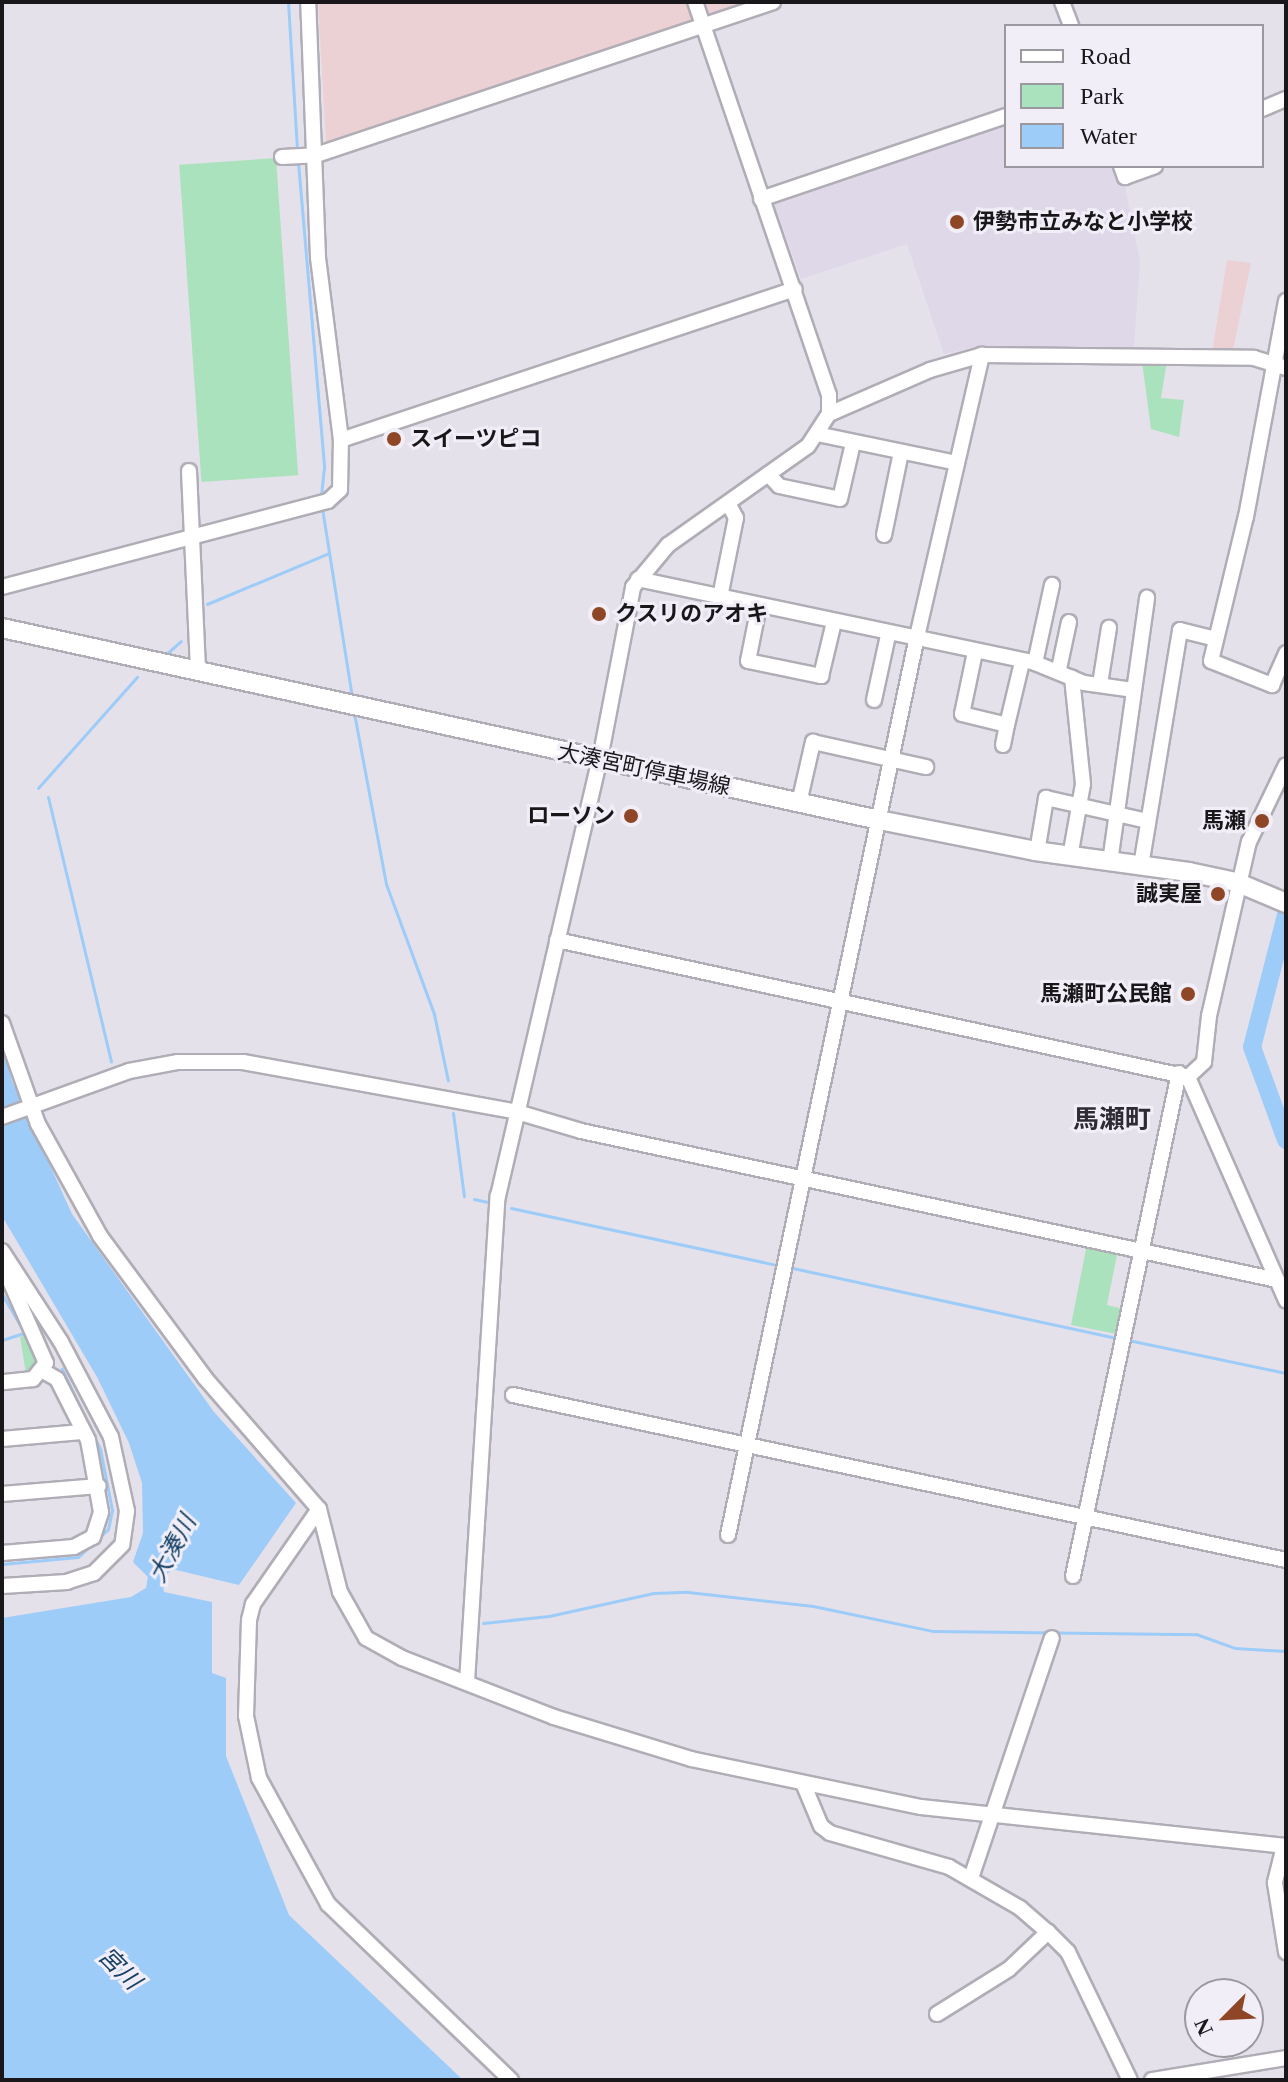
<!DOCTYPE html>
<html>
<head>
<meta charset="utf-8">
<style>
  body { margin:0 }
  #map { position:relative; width:1288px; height:2082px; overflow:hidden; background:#e5e1ea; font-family:"Times New Roman","Noto Sans JP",serif }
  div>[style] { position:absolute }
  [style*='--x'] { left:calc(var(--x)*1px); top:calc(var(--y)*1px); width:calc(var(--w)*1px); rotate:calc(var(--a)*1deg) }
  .built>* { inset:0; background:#dfd8e9 }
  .industrial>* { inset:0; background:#ecd1d4 }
  .green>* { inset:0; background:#abe2be; transform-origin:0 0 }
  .water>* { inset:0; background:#9dccf9 }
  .stream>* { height:3px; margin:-1.5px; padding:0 1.5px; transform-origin:1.5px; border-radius:1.5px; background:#9dccf9 }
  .river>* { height:18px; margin:-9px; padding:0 9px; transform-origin:9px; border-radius:9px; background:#9dccf9 }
  .roads { filter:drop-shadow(2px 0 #b0adb6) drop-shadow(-2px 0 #b0adb6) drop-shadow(0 2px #b0adb6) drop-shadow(0 -2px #b0adb6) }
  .minor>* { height:14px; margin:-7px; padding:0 7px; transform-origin:7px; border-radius:7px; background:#fff }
  .major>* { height:18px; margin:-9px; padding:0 9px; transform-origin:9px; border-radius:9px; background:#fff }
  .dots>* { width:22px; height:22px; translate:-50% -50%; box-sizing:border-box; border:4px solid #f2eef8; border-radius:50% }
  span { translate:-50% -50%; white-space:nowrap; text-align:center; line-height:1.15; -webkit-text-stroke:6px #f2eef8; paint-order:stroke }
  .poi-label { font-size:22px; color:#19171a; font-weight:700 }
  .left { translate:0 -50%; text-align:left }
  .right { translate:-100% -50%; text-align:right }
  .street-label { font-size:22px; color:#19171a }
  .water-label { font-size:24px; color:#164165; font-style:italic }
  .quarter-label { font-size:26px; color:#2e2b32; font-weight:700 }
  .frame { position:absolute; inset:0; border:4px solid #19171a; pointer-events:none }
  .legend { position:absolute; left:1004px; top:24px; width:260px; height:144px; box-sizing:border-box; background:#f2eef8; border:2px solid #9b989f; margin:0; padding:10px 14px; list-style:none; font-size:24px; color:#19171a }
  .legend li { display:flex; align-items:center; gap:16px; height:40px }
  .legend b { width:40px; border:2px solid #9b989f }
  .north { position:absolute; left:1184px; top:1978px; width:80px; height:80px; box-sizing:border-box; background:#f2eef8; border:2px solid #9b989f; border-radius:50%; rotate:246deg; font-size:22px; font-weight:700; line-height:32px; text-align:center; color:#19171a }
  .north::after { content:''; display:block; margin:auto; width:28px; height:36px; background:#8f4626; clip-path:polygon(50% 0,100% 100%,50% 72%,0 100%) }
</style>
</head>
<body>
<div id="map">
  <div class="built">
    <div style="clip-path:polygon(1006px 121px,1006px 166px,1121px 166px,1140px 261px,1134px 347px,974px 347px,944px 354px,907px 244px,801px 279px,773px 201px)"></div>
  </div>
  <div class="industrial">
    <div style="clip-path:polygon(318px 2px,755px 2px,326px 142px)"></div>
    <div style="clip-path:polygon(1227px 260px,1251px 263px,1232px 355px,1212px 352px)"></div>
  </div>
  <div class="green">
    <div style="left:276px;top:158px;width:318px;height:97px;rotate:86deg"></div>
    <div style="clip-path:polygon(1167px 361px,1161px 398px,1184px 400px,1179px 437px,1151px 429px,1142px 362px)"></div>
    <div style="clip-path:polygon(1087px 1244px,1118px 1250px,1107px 1305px,1128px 1310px,1122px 1335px,1071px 1325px)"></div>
    <div style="clip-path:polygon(31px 1333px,41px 1355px,26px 1374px,20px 1337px)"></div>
  </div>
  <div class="water">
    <div style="clip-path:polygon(2px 1042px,12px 1081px,72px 1214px,214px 1412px,296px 1503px,239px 1585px,172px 1569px,162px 1580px,164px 1592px,212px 1602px,212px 1673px,226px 1678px,226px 1756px,289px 1915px,463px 2080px,2px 2080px,2px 1618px,131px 1597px,146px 1588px,148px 1577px,133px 1562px,143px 1533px,142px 1483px,129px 1443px,97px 1377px,2px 1216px)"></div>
  </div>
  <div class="stream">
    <div style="--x:288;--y:2;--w:148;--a:86.5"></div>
    <div style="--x:298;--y:162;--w:306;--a:85.1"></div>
    <div style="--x:324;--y:467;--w:29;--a:96"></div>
    <div style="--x:322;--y:508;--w:192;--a:81"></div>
    <div style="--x:207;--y:604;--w:132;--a:-22.7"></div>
    <div style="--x:165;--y:655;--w:21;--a:-41"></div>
    <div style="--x:354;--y:713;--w:174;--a:79.4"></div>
    <div style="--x:386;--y:884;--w:139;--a:69.7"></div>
    <div style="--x:434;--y:1014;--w:68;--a:78.2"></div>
    <div style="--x:38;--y:788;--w:149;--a:-48.3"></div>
    <div style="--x:48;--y:797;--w:272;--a:76.6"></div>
    <div style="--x:453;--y:1113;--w:84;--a:82.5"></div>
    <div style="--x:474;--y:1199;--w:14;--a:12"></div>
    <div style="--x:511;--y:1208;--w:276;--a:12.1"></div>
    <div style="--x:788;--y:1267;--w:337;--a:12.2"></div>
    <div style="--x:2;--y:1294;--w:39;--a:60"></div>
    <div style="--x:2;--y:1340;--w:22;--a:-18"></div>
    <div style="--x:1128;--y:1340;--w:161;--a:11.8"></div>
    <div style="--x:2;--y:1564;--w:76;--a:-5.3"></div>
    <div style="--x:78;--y:1557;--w:41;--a:-43"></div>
    <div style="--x:108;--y:1529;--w:19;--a:-78"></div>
    <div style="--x:112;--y:1510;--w:62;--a:-101.1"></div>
    <div style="--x:100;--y:1449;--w:89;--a:-115.4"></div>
    <div style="--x:483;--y:1623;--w:66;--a:-6.1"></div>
    <div style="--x:549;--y:1616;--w:107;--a:-12.4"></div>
    <div style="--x:654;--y:1593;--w:34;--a:-2"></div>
    <div style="--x:688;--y:1592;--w:126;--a:6.4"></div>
    <div style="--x:813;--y:1606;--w:123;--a:11.8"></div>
    <div style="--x:933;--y:1631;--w:263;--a:0.7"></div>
    <div style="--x:1196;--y:1634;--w:41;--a:19.7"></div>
    <div style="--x:1235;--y:1648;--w:51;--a:3.4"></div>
  </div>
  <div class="river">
    <div style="--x:1286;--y:915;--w:136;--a:104.4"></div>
    <div style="--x:1252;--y:1047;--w:99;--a:69.9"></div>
  </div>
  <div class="roads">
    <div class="minor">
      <div style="--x:1062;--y:2;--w:26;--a:69"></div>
      <div style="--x:1262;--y:109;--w:26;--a:-23"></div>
      <div style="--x:282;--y:157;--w:34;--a:-3"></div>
      <div style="--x:316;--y:155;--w:482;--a:-18.5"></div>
      <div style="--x:1121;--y:166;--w:12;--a:70"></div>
      <div style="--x:1125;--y:177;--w:32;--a:-20"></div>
      <div style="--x:761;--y:199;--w:259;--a:-18.7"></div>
      <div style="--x:1286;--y:301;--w:219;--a:100.5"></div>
      <div style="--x:1246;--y:516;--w:149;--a:103.6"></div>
      <div style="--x:1211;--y:661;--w:66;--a:21.5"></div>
      <div style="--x:1272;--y:685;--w:35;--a:-66"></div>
      <div style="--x:829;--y:414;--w:110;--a:-23.5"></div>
      <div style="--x:930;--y:370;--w:54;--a:-16.1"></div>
      <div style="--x:982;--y:355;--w:272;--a:0.6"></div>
      <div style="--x:1254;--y:358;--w:34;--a:17"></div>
      <div style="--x:817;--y:434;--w:143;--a:11.7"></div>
      <div style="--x:341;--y:440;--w:478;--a:-18.4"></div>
      <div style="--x:189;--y:471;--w:200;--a:87.4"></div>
      <div style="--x:768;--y:474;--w:16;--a:47"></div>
      <div style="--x:779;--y:486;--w:62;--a:12"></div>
      <div style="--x:840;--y:499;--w:57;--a:-76.9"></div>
      <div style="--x:884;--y:535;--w:85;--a:-78.4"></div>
      <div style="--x:638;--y:579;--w:406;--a:11.9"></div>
      <div style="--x:1035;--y:663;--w:53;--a:22.2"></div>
      <div style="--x:1084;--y:683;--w:49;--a:8.1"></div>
      <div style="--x:2;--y:587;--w:337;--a:-14.8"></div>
      <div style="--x:328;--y:501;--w:16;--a:-43"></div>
      <div style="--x:340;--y:490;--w:50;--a:-88.9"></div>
      <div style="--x:341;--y:440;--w:184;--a:-97.2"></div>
      <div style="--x:318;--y:257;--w:255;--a:-92.2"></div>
      <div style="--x:720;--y:597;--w:81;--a:-78.6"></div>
      <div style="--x:736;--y:518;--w:17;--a:-118"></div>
      <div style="--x:759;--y:606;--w:56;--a:101.3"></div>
      <div style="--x:748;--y:661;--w:75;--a:11.6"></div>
      <div style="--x:821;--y:676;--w:56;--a:-76.5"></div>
      <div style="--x:975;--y:652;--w:63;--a:101.8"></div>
      <div style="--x:962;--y:714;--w:46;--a:13.7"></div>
      <div style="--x:1007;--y:725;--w:65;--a:-76.6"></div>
      <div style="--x:1035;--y:663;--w:80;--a:-77.7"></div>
      <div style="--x:1059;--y:669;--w:48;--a:-78"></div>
      <div style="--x:1100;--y:684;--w:57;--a:-80.9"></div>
      <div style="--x:874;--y:700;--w:66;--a:-77.8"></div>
      <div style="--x:1003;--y:745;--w:20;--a:-79"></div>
      <div style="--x:799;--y:803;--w:63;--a:-77.1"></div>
      <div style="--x:813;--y:742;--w:116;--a:12.5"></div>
      <div style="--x:1037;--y:852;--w:55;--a:-80.5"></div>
      <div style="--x:1046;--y:798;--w:104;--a:12.8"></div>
      <div style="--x:1070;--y:857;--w:74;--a:-79.9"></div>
      <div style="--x:1083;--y:784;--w:107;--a:-95.9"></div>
      <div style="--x:1110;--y:862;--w:267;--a:-82"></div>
      <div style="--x:1141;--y:866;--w:239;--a:-80.6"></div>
      <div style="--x:1180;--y:630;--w:36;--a:14"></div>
      <div style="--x:557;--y:940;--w:646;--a:12.25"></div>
      <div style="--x:1188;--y:1077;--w:244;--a:66.3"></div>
      <div style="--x:2;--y:1023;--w:107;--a:70.4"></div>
      <div style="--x:38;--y:1124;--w:128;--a:61"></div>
      <div style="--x:100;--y:1236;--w:177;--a:53.5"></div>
      <div style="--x:205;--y:1378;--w:174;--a:49"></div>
      <div style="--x:319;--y:1509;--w:116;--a:124.8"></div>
      <div style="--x:253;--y:1604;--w:16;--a:104"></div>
      <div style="--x:249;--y:1620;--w:96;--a:91.8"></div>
      <div style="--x:246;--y:1716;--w:63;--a:78.2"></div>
      <div style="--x:259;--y:1778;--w:144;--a:61.3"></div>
      <div style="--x:328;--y:1904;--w:254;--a:43.9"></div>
      <div style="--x:1188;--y:1077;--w:22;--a:-43"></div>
      <div style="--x:1204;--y:1062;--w:46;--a:-83.8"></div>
      <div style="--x:1209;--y:1016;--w:179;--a:-77.1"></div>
      <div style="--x:1249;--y:842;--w:85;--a:-64.3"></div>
      <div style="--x:2;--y:1117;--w:135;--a:-19.9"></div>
      <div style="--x:129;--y:1071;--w:50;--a:-10.4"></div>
      <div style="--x:178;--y:1062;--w:65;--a:0"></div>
      <div style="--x:243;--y:1062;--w:279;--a:10.3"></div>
      <div style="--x:517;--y:1112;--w:67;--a:16.5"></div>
      <div style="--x:581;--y:1131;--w:712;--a:12.08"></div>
      <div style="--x:2;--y:1251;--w:108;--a:57"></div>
      <div style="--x:61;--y:1342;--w:107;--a:62.2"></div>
      <div style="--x:111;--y:1437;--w:76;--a:77.8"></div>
      <div style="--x:127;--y:1511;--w:34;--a:98"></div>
      <div style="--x:122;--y:1545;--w:40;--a:135"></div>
      <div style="--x:94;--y:1573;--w:28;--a:162"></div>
      <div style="--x:67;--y:1582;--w:65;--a:176.5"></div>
      <div style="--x:2;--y:1263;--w:109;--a:66.3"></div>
      <div style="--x:46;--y:1363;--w:21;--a:129"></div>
      <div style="--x:33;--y:1379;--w:31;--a:174"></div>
      <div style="--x:513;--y:1395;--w:790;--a:12.05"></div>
      <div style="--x:2;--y:1439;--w:80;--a:-5"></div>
      <div style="--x:2;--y:1494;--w:97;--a:-4.7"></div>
      <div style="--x:319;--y:1509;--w:86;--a:75.8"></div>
      <div style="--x:340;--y:1592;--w:53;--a:60.5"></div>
      <div style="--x:366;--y:1638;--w:41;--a:29.1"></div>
      <div style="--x:402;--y:1658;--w:163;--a:21.2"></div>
      <div style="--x:554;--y:1717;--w:143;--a:17"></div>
      <div style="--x:691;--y:1759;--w:235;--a:11.8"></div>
      <div style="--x:921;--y:1807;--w:367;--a:6.1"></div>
      <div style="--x:728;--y:1535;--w:914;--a:-78.12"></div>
      <div style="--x:916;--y:641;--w:294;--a:-77"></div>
      <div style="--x:2;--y:1553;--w:72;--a:-4.8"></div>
      <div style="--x:74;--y:1547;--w:21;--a:-28"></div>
      <div style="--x:93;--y:1537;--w:26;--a:-72"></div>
      <div style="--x:101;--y:1512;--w:73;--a:-100.2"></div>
      <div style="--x:88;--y:1440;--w:68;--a:-116.9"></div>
      <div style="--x:57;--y:1379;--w:16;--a:-150"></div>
      <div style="--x:1073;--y:1576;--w:514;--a:-78.1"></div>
      <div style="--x:467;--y:1682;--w:487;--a:-86.4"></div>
      <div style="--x:498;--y:1196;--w:449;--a:-76.9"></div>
      <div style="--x:600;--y:759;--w:175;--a:-79.1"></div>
      <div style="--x:633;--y:587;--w:55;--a:-50.2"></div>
      <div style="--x:668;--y:545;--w:171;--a:-35.3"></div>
      <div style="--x:808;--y:446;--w:38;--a:-57"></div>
      <div style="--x:829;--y:414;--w:19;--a:-90"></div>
      <div style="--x:829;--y:395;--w:415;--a:-108.8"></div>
      <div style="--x:803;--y:1783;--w:47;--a:67.3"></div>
      <div style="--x:821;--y:1826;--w:11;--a:38"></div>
      <div style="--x:830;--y:1833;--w:124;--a:15.9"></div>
      <div style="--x:949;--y:1867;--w:82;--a:30"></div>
      <div style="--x:1020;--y:1908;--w:37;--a:41"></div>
      <div style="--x:1048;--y:1932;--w:28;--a:45"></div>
      <div style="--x:1068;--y:1952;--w:142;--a:64.2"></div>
      <div style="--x:1284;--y:1846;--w:38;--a:104"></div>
      <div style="--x:1275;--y:1883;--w:70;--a:80.9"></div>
      <div style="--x:971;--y:1878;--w:253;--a:-71.4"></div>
      <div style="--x:937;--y:2014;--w:85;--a:-32"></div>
      <div style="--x:1009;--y:1969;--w:54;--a:-43.5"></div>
      <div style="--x:1152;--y:2080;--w:136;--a:-9.3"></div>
    </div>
    <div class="major">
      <div style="--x:2;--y:628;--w:898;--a:12.35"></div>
      <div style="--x:879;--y:820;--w:159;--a:11.2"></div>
      <div style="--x:1035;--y:851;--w:155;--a:7.8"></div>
      <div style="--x:1189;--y:872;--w:48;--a:12"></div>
      <div style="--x:1236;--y:882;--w:54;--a:22.8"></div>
    </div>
  </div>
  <div class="dots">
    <div style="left:957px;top:222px;background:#8f4626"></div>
    <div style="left:394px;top:439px;background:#8f4626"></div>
    <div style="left:599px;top:614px;background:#8f4626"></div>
    <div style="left:631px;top:816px;background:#8f4626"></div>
    <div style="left:1262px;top:821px;background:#8f4626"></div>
    <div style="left:1218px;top:894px;background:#8f4626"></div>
    <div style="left:1188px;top:994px;background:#8f4626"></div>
  </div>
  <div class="poi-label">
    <span class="left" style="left:973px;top:222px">伊勢市立みなと小学校</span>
    <span class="left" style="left:410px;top:439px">スイーツピコ</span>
    <span class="left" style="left:615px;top:614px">クスリのアオキ</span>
    <span class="right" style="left:615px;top:816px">ローソン</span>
    <span class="right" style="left:1246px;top:821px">馬瀬</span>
    <span class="right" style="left:1202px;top:894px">誠実屋</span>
    <span class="right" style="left:1172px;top:994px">馬瀬町公民館</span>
  </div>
  <div class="street-label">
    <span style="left:644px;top:769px;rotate:12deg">大湊宮町停車場線</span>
  </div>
  <div class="water-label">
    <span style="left:173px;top:1549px;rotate:-62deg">大湊川</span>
    <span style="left:119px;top:1969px;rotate:45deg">宮川</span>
  </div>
  <div class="quarter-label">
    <span style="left:1112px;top:1120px">馬瀬町</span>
  </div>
  <div class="frame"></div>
  <ul class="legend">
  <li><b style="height:10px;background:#fff"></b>Road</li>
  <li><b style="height:22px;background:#abe2be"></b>Park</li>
  <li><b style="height:22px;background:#9dccf9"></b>Water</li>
  </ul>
  <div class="north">N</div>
</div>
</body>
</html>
